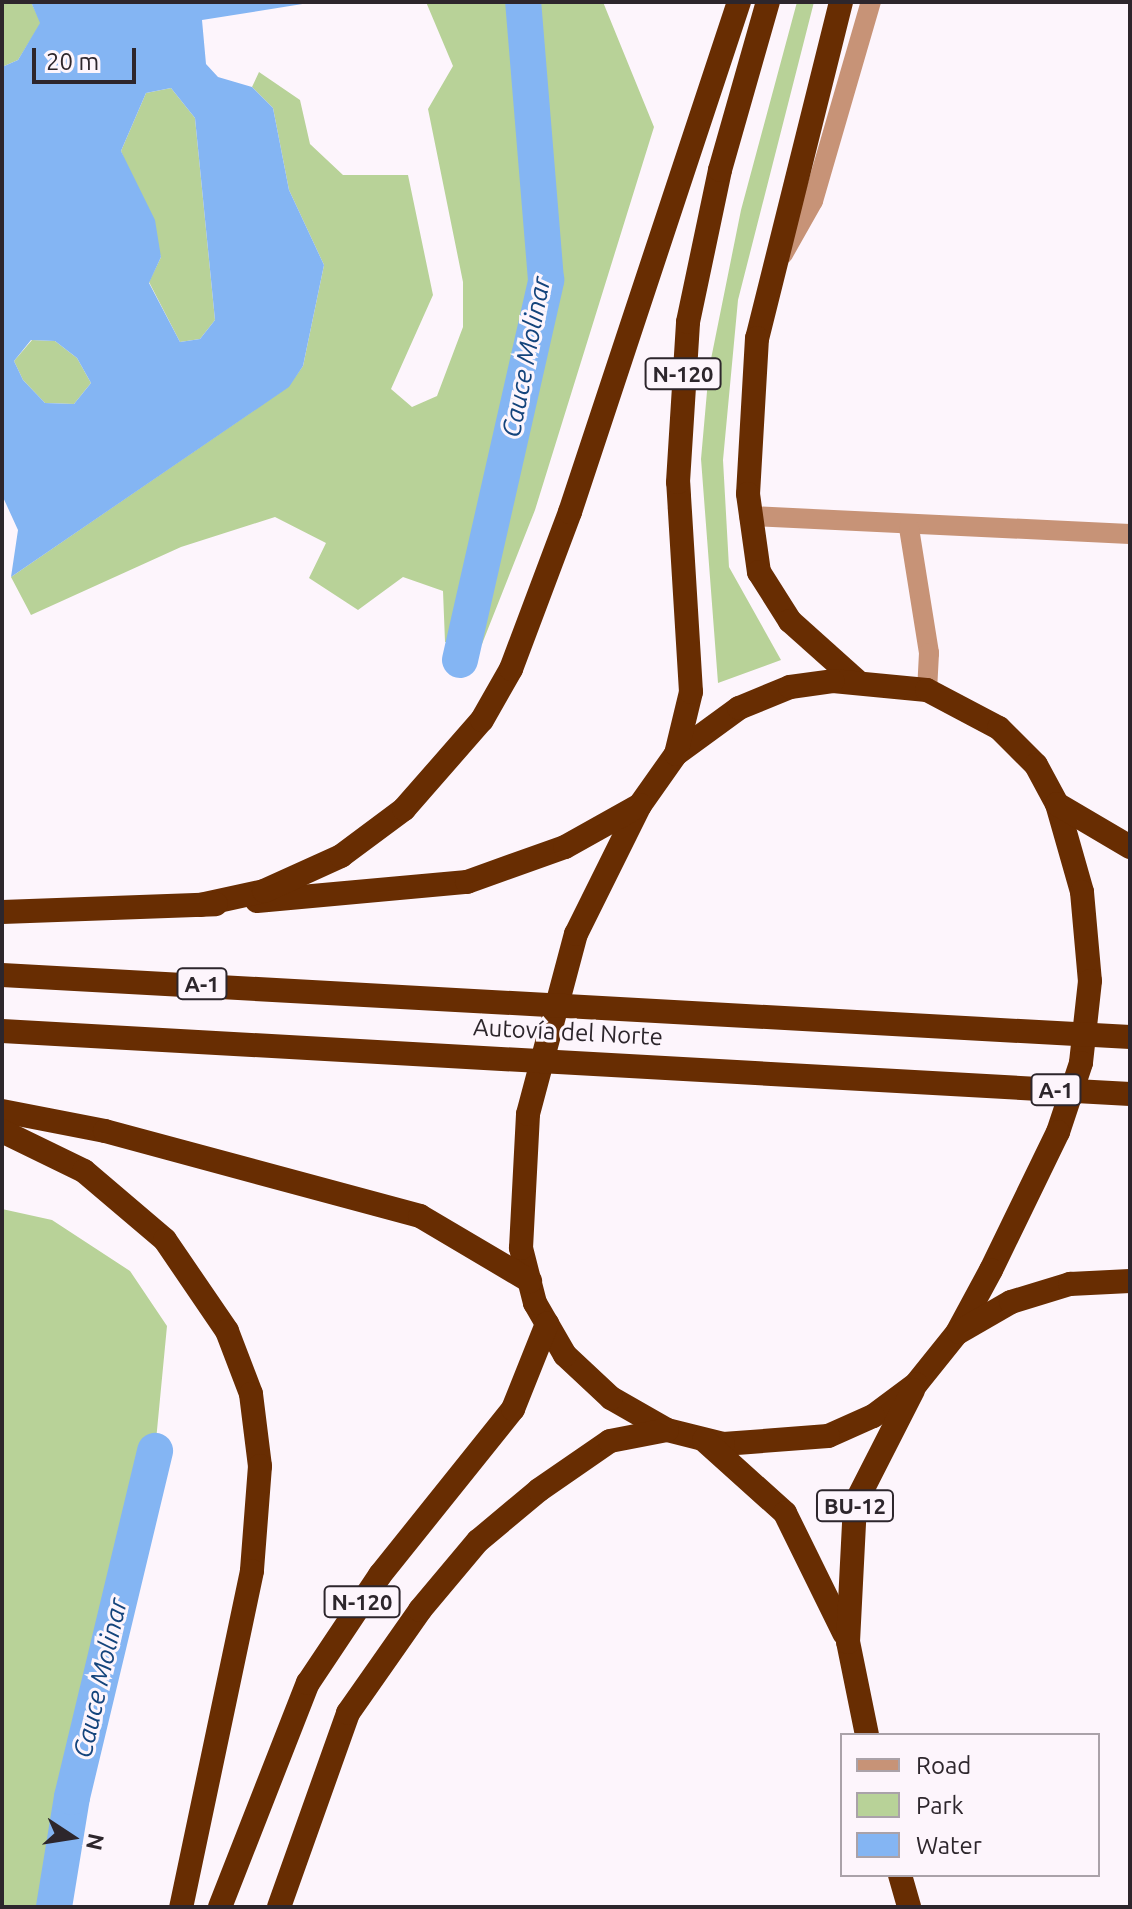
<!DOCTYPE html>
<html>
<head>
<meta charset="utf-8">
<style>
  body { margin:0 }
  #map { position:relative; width:1132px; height:1909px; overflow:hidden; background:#fdf5fc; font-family:Ubuntu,sans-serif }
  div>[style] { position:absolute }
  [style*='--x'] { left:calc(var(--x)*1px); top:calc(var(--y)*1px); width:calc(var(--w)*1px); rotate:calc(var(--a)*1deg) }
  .green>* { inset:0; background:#b8d298 }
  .water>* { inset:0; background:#84b5f3 }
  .canal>* { height:36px; margin:-18px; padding:0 18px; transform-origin:18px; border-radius:18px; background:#84b5f3 }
  .minor>* { height:20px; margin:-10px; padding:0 10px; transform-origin:10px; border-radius:10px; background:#c79377 }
  .highway>* { height:24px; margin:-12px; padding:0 12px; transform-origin:12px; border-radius:12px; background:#682d02 }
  span { translate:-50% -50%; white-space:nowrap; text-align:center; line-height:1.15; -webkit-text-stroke:6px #fdf5fc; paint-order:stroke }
  .shield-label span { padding:2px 6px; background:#fdf5fc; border:2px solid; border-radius:6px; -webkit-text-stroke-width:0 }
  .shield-label { font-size:22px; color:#2d262c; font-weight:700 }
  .street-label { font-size:24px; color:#2d262c }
  .water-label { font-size:26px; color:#14447c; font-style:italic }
  .frame { position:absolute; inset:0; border:4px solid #2d262c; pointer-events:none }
  .legend { position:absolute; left:840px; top:1733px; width:260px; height:144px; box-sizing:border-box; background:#fdf5fc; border:2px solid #aaa2a9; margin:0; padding:10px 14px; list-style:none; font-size:24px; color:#2d262c }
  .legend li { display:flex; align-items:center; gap:16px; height:40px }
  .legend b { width:40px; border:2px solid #aaa2a9 }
  .north { position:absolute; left:32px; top:1797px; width:80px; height:80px; -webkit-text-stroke:6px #fdf5fc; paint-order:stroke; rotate:102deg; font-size:22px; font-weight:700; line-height:32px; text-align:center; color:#2d262c }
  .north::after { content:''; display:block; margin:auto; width:28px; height:36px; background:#2d262c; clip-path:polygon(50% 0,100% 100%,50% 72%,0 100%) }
  .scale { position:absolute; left:32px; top:48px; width:104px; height:36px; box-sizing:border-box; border:4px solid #2d262c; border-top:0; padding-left:10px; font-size:24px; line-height:28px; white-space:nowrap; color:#2d262c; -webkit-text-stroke:6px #fdf5fc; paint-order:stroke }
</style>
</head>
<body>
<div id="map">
  <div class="green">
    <div style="clip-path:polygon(2px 2px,31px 2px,41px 23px,18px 60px,2px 67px)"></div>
    <div style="clip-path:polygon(426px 2px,603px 2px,654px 127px,535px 510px,482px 644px,445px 642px,443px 591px,403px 577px,358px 610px,309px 578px,326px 543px,275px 517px,181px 547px,31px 615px,11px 577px,288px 387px,303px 366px,324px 265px,289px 190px,273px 108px,252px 87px,259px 72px,300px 100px,310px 144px,343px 175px,408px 175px,433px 295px,391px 389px,412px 407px,437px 396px,463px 327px,463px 282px,428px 109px,453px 66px)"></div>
    <div style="clip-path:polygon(797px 2px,814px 2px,738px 300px,723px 460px,729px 567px,781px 660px,718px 683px,701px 459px,709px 369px,741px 210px)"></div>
    <div style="clip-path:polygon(171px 88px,195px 118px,215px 320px,200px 339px,180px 342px,149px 282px,161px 257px,121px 151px,146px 93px)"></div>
    <div style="clip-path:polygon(32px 340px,55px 341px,77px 358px,91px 383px,74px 404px,45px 403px,23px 380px,14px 361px)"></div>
    <div style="clip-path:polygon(2px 1209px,52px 1220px,130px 1271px,167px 1326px,155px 1451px,72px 1797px,54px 1907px,2px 1907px)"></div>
  </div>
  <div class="water">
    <div style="clip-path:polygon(evenodd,31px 2px,315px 2px,202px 20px,206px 64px,218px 77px,252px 87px,273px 108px,289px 190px,324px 265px,303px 366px,289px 387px,11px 577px,18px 530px,2px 495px,2px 67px,18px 60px,40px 23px,31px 2px,171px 88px,195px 118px,215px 320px,200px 339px,180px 342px,149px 283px,161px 257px,155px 220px,121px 151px,146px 93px,171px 88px,31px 2px,31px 340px,55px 341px,77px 358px,91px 383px,74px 404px,45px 403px,23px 380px,14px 361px,31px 340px)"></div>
  </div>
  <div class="canal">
    <div style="--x:460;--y:660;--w:390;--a:-77.2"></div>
    <div style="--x:546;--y:280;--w:279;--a:-94.7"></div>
    <div style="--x:54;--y:1907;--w:111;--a:-80.7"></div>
    <div style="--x:72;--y:1797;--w:356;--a:-76.5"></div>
  </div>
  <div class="minor">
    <div style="--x:783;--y:254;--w:61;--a:-60.5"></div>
    <div style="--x:813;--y:201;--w:207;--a:-73.8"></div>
    <div style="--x:749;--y:516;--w:381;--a:2.7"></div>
    <div style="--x:909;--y:528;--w:127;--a:80.9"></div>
    <div style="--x:929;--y:653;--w:37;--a:93"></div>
  </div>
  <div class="highway">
    <div style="--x:841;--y:2;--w:346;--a:104"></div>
    <div style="--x:757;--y:338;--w:156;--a:93.3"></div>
    <div style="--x:748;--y:494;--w:79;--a:82"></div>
    <div style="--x:759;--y:572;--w:58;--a:57.7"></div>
    <div style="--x:790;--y:621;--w:89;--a:41.8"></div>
    <div style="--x:833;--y:681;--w:94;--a:5.5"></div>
    <div style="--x:927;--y:690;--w:81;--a:27.8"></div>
    <div style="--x:999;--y:728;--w:52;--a:45"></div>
    <div style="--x:1036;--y:765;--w:44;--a:61.7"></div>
    <div style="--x:1057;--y:804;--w:91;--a:74.1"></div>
    <div style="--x:1082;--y:892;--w:89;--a:84.9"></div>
    <div style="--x:1090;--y:981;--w:82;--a:96.3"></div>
    <div style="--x:1081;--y:1063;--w:73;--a:108.4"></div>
    <div style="--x:1058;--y:1132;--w:153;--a:115.9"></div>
    <div style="--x:991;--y:1270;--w:72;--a:118.4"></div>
    <div style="--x:957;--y:1333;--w:65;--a:128.8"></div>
    <div style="--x:916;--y:1384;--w:54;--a:143.3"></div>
    <div style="--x:873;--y:1416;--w:49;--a:156"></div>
    <div style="--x:828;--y:1436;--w:105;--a:175.6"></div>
    <div style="--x:723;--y:1444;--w:58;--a:-166"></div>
    <div style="--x:667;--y:1430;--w:64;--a:-150.3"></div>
    <div style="--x:611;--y:1398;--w:63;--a:-136.9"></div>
    <div style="--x:565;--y:1355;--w:60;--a:-120"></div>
    <div style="--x:535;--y:1303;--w:57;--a:-104.3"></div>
    <div style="--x:521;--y:1248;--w:134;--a:-87"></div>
    <div style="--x:528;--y:1114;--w:186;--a:-75.1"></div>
    <div style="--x:576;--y:934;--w:144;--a:-63.6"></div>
    <div style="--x:640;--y:805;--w:62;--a:-54.8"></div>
    <div style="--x:676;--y:754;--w:78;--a:-36.1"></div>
    <div style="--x:739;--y:708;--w:55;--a:-22.4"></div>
    <div style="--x:790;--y:687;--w:43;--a:-7.9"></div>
    <div style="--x:676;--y:754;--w:64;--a:-76.4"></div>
    <div style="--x:691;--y:692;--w:210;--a:-93.5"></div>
    <div style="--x:678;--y:482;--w:160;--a:-86.4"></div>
    <div style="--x:688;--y:322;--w:155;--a:-78.1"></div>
    <div style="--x:720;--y:170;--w:175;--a:-74.1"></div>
    <div style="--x:1057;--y:804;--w:85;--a:30.5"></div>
    <div style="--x:257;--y:901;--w:211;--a:-5.2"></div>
    <div style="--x:467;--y:882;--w:104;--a:-19.7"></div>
    <div style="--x:565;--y:847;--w:86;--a:-29.2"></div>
    <div style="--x:200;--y:905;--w:66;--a:-12.3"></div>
    <div style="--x:264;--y:891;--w:85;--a:-24.4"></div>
    <div style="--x:341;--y:856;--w:79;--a:-36.7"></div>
    <div style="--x:404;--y:809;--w:118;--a:-48.8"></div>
    <div style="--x:482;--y:720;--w:59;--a:-60.4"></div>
    <div style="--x:511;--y:669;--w:168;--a:-69.4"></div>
    <div style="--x:570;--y:512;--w:537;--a:-71.67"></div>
    <div style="--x:2;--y:912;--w:214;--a:-2.1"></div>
    <div style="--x:2;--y:975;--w:1130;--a:3.15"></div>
    <div style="--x:2;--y:1031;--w:1130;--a:3.2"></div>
    <div style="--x:2;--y:1111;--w:105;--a:11"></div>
    <div style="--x:105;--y:1131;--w:326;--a:15.1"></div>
    <div style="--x:420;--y:1216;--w:128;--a:30.6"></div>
    <div style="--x:2;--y:1131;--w:91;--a:26"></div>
    <div style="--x:84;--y:1171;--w:106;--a:40.4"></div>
    <div style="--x:165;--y:1240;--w:110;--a:55.7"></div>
    <div style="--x:227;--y:1331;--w:67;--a:69.1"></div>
    <div style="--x:251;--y:1394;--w:73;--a:82.9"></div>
    <div style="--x:260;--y:1466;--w:105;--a:94.4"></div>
    <div style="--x:252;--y:1571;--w:343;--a:101.9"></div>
    <div style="--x:959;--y:1332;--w:60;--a:-30"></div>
    <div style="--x:1011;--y:1302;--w:62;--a:-17"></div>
    <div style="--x:1070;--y:1284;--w:60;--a:-2.9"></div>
    <div style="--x:704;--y:1440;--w:109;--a:42"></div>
    <div style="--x:785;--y:1513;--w:134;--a:63.8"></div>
    <div style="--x:867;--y:1735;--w:95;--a:-101.5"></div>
    <div style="--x:848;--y:1642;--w:138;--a:-87.1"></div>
    <div style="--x:855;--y:1504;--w:128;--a:-63"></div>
    <div style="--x:900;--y:1875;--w:33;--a:74"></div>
    <div style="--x:220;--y:1907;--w:241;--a:-68.6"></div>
    <div style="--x:308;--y:1683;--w:130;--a:-56.3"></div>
    <div style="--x:380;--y:1575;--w:213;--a:-51.3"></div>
    <div style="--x:513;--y:1409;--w:92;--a:-68.2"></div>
    <div style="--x:279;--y:1907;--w:206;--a:-70.4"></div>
    <div style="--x:348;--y:1713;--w:126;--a:-55"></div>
    <div style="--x:420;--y:1610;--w:90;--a:-50"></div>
    <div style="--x:478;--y:1541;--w:80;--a:-39.9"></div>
    <div style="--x:539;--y:1490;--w:86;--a:-34.6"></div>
    <div style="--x:610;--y:1441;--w:58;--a:-10.9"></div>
  </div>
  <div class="shield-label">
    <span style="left:683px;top:374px">N-120</span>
    <span style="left:202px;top:984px">A-1</span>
    <span style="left:1056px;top:1090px">A-1</span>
    <span style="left:855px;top:1506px">BU-12</span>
    <span style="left:362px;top:1602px">N-120</span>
  </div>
  <div class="street-label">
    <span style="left:568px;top:1032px;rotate:3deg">Autovía del Norte</span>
  </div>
  <div class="water-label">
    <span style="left:526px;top:357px;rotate:-79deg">Cauce Molinar</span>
    <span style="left:100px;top:1678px;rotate:-77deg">Cauce Molinar</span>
  </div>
  <div class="frame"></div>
  <ul class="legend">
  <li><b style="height:10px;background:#c79377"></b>Road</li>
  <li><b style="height:22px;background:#b8d298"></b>Park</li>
  <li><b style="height:22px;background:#84b5f3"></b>Water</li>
  </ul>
  <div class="north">N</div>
  <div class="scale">20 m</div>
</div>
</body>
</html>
